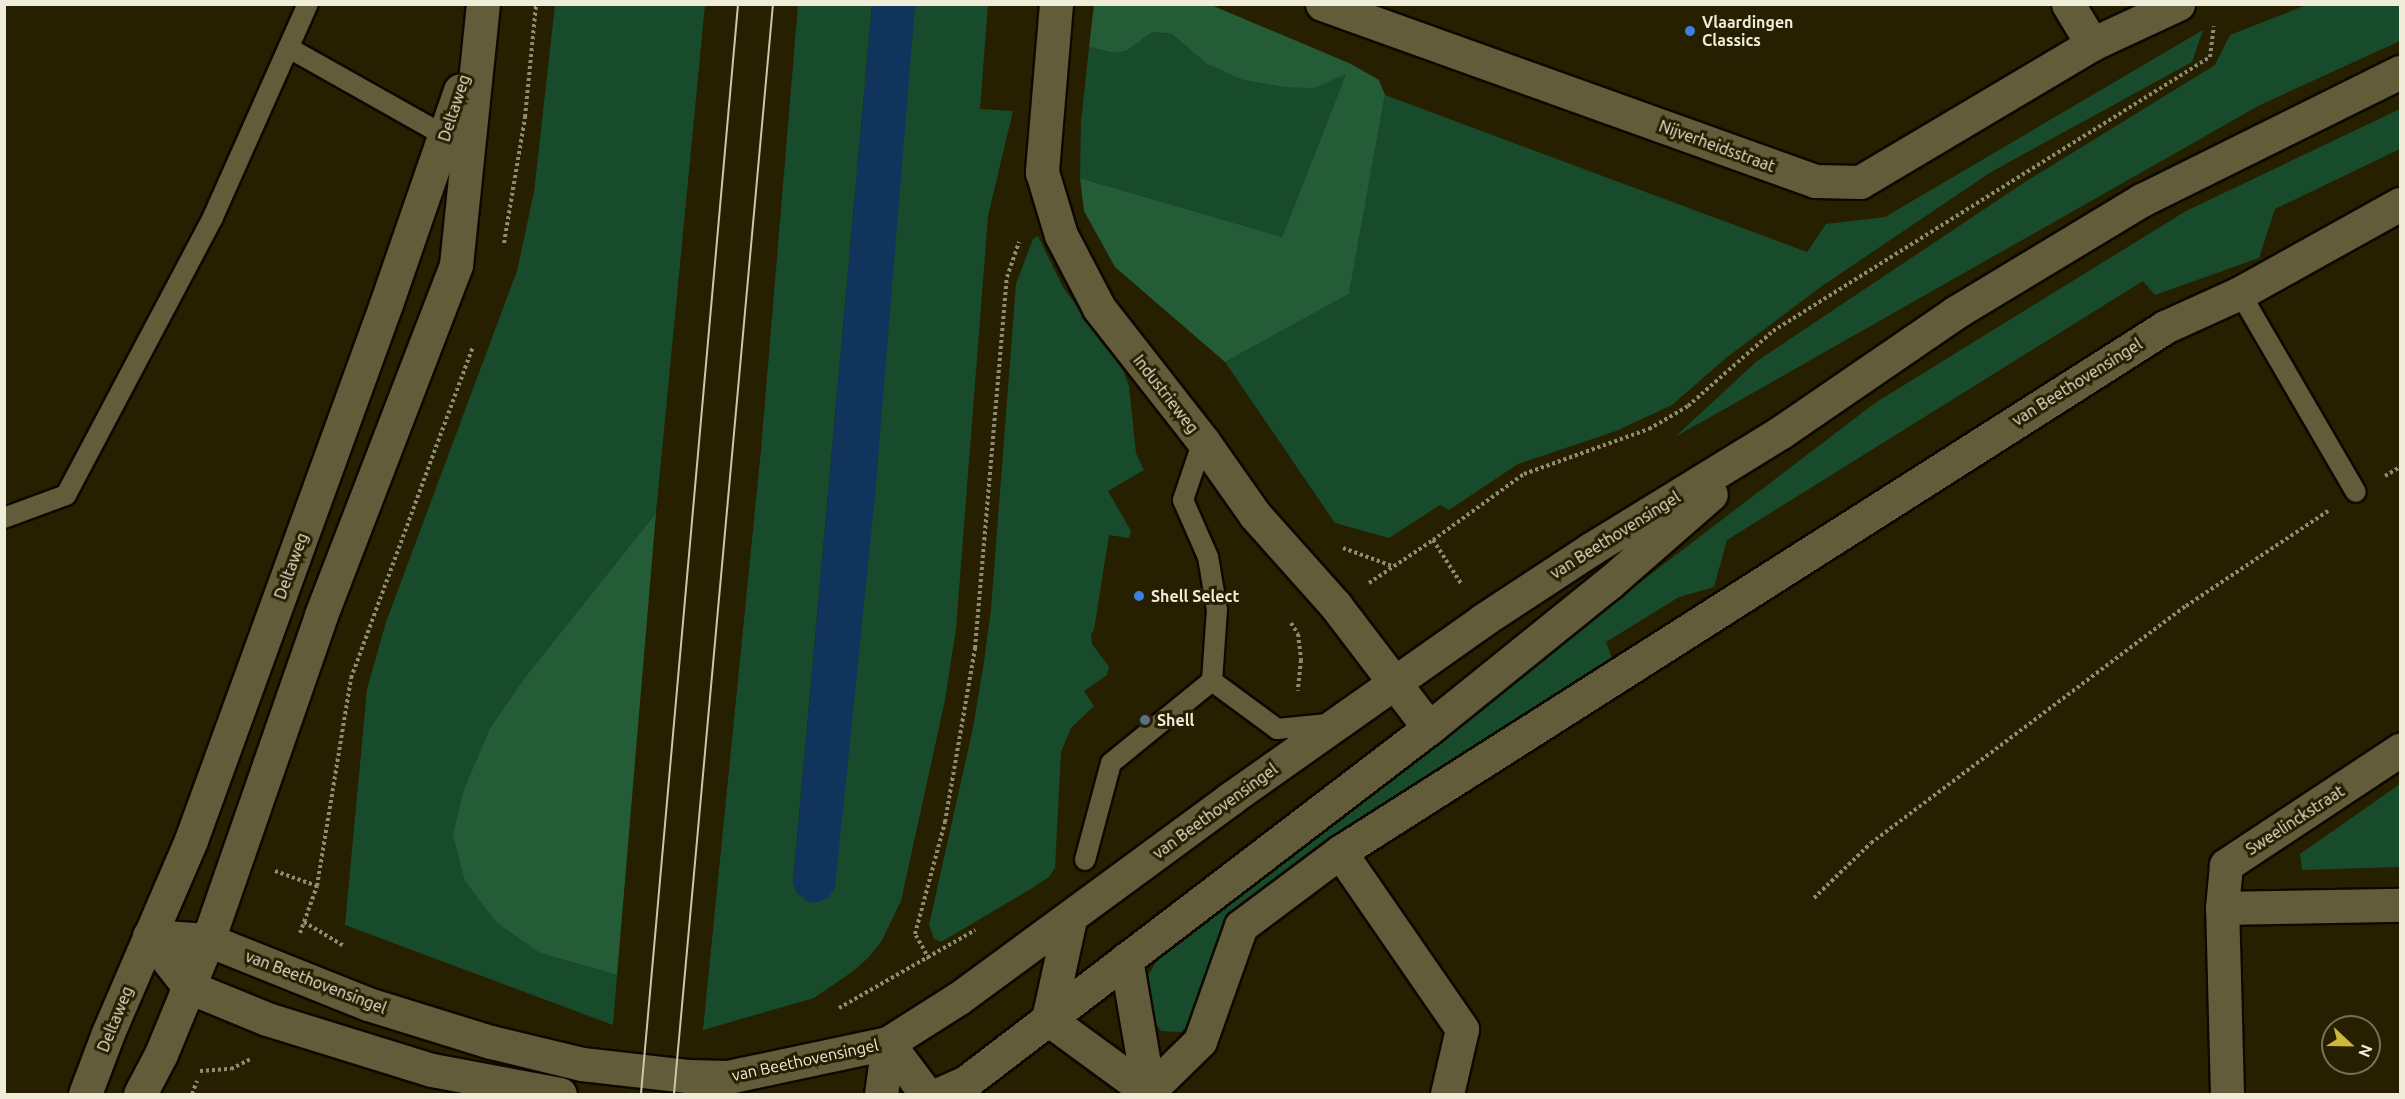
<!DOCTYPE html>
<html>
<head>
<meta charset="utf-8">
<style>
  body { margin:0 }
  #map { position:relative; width:2405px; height:1099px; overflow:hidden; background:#262000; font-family:Ubuntu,sans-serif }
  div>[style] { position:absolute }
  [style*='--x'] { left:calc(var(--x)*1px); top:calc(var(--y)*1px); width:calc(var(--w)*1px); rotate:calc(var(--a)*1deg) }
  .green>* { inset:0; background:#174b2b }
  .forest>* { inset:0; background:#245c38 }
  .water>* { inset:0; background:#11345d }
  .path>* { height:4px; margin-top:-2px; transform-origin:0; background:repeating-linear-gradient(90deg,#908c73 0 3px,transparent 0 6px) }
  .roads { filter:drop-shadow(2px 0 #0e0900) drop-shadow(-2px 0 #0e0900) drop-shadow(0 2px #0e0900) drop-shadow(0 -2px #0e0900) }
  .service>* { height:20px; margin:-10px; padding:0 10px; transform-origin:10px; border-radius:10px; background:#635c3b }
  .minor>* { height:33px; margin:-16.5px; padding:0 16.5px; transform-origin:16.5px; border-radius:16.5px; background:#635c3b }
  .tertiary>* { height:33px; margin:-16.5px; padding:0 16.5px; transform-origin:16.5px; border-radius:16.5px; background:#635c3b }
  .secondary>* { height:33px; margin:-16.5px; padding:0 16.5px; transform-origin:16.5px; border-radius:16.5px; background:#635c3b }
  .tram>* { height:1.5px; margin:-0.75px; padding:0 0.75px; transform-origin:0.75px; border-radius:0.75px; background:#cac7b1 }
  .dots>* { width:16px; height:16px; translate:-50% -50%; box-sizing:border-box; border:3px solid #262000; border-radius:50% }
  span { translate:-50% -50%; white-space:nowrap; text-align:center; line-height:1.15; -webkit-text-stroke:6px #262000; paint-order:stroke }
  .poi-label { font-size:16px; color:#efecd9; font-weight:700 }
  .left { translate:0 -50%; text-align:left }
  .street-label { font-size:16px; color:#efecd9 }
  .frame { position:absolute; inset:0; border:6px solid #efecd9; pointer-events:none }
  .north { position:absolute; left:2321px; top:1015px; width:60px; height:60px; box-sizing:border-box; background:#262000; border:2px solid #767257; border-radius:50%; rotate:112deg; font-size:16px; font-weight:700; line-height:24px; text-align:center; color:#efecd9 }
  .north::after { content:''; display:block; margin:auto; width:21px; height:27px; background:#cdb938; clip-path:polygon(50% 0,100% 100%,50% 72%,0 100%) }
</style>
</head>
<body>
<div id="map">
  <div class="green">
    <div style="clip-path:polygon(2309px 4px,2400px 5px,2400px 41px,2260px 105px,1675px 437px,1757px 361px,2022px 184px,2215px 65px,2230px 35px)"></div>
    <div style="clip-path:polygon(555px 5px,705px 5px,656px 513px,526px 676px,490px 728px,464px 789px,540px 953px,617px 975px,613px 1025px,345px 925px,367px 689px,386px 622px,517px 271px,534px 192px)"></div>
    <div style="clip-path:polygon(798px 5px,872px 5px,793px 883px,798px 894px,900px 162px,915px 5px,988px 5px,980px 109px,1013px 111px,988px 216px,956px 629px,945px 700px,901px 901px,881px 942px,868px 958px,852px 972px,814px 998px,703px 1030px,761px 450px)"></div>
    <div style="clip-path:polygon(2203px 30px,2192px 62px,1991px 172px,1822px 286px,1726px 358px,1672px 405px,1616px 431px,1518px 464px,1449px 510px,1440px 505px,1389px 538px,1335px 523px,1225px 362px,1349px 294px,1385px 95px,1807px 252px,1826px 224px,1885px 217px)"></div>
    <div style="clip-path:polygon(1153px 32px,1172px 34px,1207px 64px,1243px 80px,1283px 87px,1346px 74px,1282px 237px,1080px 178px,1081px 123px,1089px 47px,1114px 53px,1126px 51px)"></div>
    <div style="clip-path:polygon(2400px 109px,2400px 149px,2275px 209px,2259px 258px,2155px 295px,2143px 281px,1727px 540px,1714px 587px,1679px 597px,1606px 642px,1612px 658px,1279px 879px,1190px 1023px,1181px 1032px,1161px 1031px,1148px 1012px,1145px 981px,1161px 953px,1512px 680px,1875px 403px,2186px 211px)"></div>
    <div style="clip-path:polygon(1038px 236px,1063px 287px,1123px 370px,1129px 386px,1136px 453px,1144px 470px,1108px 491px,1131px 531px,1129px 538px,1109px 535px,1094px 630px,1091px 634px,1092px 644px,1109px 667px,1107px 675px,1084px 691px,1094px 706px,1071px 728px,1061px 752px,1055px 868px,1049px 877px,1034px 887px,941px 942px,934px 939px,929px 925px,973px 728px,984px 662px,991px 609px,1016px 284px,1033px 239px)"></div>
    <div style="clip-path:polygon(2400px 784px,2400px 867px,2302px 870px,2300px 854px)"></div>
  </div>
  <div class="forest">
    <div style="clip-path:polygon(1094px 5px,1211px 5px,1351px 64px,1379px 80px,1385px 95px,1349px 294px,1225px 362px,1115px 267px,1084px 211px,1080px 178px,1282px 237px,1346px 74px,1314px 88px,1283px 87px,1243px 80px,1207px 64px,1172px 34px,1153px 32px,1126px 51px,1114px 53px,1089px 47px)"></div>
    <div style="clip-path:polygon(656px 513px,617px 975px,540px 953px,496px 922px,465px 881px,453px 835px,464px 789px,490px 728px,526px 676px)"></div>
  </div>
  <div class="water">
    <div style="clip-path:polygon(872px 5px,915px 5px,875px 496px,835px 888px,828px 898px,815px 903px,807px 901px,798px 894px,793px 883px)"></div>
  </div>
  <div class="path">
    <div style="--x:504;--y:243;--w:128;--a:-80.5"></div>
    <div style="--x:525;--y:117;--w:114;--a:-84.4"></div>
    <div style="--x:2385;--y:476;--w:17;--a:-31"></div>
    <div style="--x:1433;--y:540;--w:54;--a:57.2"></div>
    <div style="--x:1343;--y:548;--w:52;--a:20.2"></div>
    <div style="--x:1369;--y:583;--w:77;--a:-33.9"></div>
    <div style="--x:1433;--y:540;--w:112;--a:-36"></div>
    <div style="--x:1524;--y:474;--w:133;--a:-19.8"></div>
    <div style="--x:1649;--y:429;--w:45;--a:-30.5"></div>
    <div style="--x:1688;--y:406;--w:113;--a:-41.4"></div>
    <div style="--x:1773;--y:331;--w:516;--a:-32.09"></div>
    <div style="--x:2210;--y:57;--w:31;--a:-83"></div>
    <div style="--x:1291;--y:623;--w:13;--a:58"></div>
    <div style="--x:1298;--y:634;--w:26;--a:83"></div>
    <div style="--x:1301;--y:660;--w:31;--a:96"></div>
    <div style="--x:275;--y:871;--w:45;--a:19.7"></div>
    <div style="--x:1814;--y:898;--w:79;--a:-44"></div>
    <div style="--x:1871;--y:843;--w:394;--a:-37"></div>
    <div style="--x:2186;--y:606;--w:171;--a:-33.8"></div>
    <div style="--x:304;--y:922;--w:47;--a:31"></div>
    <div style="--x:300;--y:933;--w:50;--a:-70.1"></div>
    <div style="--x:317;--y:886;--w:211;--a:-80.7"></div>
    <div style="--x:351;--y:678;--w:353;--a:-69.8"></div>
    <div style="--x:929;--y:959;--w:29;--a:-119"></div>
    <div style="--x:915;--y:934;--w:116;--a:-75"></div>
    <div style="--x:945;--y:822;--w:177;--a:-80.2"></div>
    <div style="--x:975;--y:648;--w:372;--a:-85.1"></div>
    <div style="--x:1007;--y:277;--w:37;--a:-71"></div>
    <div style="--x:839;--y:1008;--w:157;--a:-29.8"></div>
    <div style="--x:200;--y:1071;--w:31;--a:-4"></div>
    <div style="--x:231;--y:1069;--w:22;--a:-27"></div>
    <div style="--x:192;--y:1094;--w:14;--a:-69"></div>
  </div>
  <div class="roads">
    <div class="service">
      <div style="--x:289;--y:48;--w:179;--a:29.4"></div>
      <div style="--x:2240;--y:293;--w:230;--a:59.8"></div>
      <div style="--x:4;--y:518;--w:66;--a:-20.4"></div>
      <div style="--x:66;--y:495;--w:314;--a:-62.1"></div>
      <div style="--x:213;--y:217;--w:233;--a:-66"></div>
      <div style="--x:1212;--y:681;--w:81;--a:36.4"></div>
      <div style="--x:1277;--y:729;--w:51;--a:-5.6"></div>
      <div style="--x:1085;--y:860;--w:100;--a:-75"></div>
      <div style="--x:1111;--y:763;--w:130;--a:-39.1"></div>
      <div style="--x:1212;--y:681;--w:71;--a:-86"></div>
      <div style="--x:1217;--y:610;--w:54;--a:-99.6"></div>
      <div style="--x:1208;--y:557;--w:62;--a:-113.7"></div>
      <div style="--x:1183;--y:500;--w:62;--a:-71.3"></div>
    </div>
    <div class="minor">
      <div style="--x:1056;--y:4;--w:169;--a:94.8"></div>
      <div style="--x:1042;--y:172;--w:66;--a:73.2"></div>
      <div style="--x:1061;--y:235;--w:82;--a:62.5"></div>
      <div style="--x:1099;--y:308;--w:169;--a:52"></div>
      <div style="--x:1203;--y:441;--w:90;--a:54.9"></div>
      <div style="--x:1255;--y:515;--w:122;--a:48.3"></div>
      <div style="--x:1336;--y:606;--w:153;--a:52.7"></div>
      <div style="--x:1322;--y:4;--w:524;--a:19.75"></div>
      <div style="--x:1815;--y:181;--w:45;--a:1.3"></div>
      <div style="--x:1860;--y:182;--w:270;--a:-30.7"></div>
      <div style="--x:2092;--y:44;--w:95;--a:-24.9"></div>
      <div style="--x:2068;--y:4;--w:47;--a:59"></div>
      <div style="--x:1340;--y:852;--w:215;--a:55.4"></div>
      <div style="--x:1462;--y:1029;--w:67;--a:103"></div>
      <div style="--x:2222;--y:908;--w:178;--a:-1"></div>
      <div style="--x:1070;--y:919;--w:102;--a:102.4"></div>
      <div style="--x:1048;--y:1019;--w:124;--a:36.1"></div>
      <div style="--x:1126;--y:959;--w:137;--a:80.3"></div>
      <div style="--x:888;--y:1043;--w:64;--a:53.3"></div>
      <div style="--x:1148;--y:1092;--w:73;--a:-44.4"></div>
      <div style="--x:1200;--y:1041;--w:122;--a:-70.4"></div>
      <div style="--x:1241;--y:926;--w:124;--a:-36.8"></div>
      <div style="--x:1340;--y:852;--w:978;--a:-32.47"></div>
      <div style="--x:2165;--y:327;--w:82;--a:-24.4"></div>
      <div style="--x:2240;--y:293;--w:183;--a:-29.1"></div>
      <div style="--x:881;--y:1094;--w:51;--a:-82.2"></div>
      <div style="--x:2227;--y:1094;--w:186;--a:-91.5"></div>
      <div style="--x:2222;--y:908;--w:43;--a:-84.7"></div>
      <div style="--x:2226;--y:865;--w:209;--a:-33.5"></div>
    </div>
    <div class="tertiary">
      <div style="--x:149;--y:936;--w:59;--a:3.9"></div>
      <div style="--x:208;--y:940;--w:172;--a:21.8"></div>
      <div style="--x:368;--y:1004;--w:129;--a:17.2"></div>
      <div style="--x:491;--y:1042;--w:94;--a:13.6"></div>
      <div style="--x:582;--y:1064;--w:106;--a:6.5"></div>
      <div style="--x:687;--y:1076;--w:41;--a:1.4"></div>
      <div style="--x:728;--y:1077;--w:164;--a:-12"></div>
      <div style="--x:888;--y:1043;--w:84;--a:-32.4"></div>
      <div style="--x:959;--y:998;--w:338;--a:-36.3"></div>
      <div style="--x:1231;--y:798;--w:309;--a:-35.2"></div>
      <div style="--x:1483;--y:620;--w:129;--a:-33.3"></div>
      <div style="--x:1591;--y:549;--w:223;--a:-31.6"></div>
      <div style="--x:1781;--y:432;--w:212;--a:-34.4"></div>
      <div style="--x:1956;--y:312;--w:217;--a:-31.1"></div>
      <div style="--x:2142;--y:200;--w:288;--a:-26.4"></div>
      <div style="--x:149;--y:936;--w:65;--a:51.9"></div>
      <div style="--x:189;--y:987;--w:84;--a:22.3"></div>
      <div style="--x:267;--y:1019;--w:173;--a:17.2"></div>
      <div style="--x:432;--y:1070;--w:130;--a:10.6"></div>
      <div style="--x:939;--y:1094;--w:30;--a:-24"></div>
      <div style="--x:966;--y:1082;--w:583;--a:-37.4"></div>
      <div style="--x:1429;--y:728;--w:231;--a:-38.9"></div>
      <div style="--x:1609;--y:583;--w:135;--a:-41.1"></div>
    </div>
    <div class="secondary">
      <div style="--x:85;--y:1094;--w:65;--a:-69.3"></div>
      <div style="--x:108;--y:1033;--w:210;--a:-66.7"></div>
      <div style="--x:191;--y:840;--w:570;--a:-70.01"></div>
      <div style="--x:386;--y:304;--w:226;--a:-70.9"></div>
      <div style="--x:140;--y:1094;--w:45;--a:-62.3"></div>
      <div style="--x:161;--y:1054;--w:123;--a:-67.6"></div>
      <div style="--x:208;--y:940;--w:344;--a:-70.8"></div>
      <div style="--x:321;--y:615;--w:375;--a:-68.9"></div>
      <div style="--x:456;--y:265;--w:262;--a:-84.1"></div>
    </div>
  </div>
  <div class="tram">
    <div style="--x:641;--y:1094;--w:1094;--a:-84.91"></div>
    <div style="--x:674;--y:1094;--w:1094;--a:-84.81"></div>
  </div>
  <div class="dots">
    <div style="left:1690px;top:31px;background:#3f7fe0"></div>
    <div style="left:1139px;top:596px;background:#3f7fe0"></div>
    <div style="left:1145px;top:720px;background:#5c6f8a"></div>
  </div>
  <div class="poi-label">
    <span class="left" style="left:1702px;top:31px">Vlaardingen<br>Classics</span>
    <span class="left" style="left:1151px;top:596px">Shell Select</span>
    <span class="left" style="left:1157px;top:720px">Shell</span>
  </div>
  <div class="street-label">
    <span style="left:454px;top:108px;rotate:-72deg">Deltaweg</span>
    <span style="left:1717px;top:146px;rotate:20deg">Nijverheidsstraat</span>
    <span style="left:2077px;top:382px;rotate:-32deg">van Beethovensingel</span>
    <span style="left:1166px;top:394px;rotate:52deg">Industrieweg</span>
    <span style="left:1615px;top:535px;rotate:-32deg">van Beethovensingel</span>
    <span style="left:291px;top:566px;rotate:-70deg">Deltaweg</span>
    <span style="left:1215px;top:811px;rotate:-36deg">van Beethovensingel</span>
    <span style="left:2295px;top:820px;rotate:-33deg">Sweelinckstraat</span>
    <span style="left:316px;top:982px;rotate:21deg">van Beethovensingel</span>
    <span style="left:115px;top:1019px;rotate:-68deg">Deltaweg</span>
    <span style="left:805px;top:1060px;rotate:-12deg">van Beethovensingel</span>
  </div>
  <div class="frame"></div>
  <div class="north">N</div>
</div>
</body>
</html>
